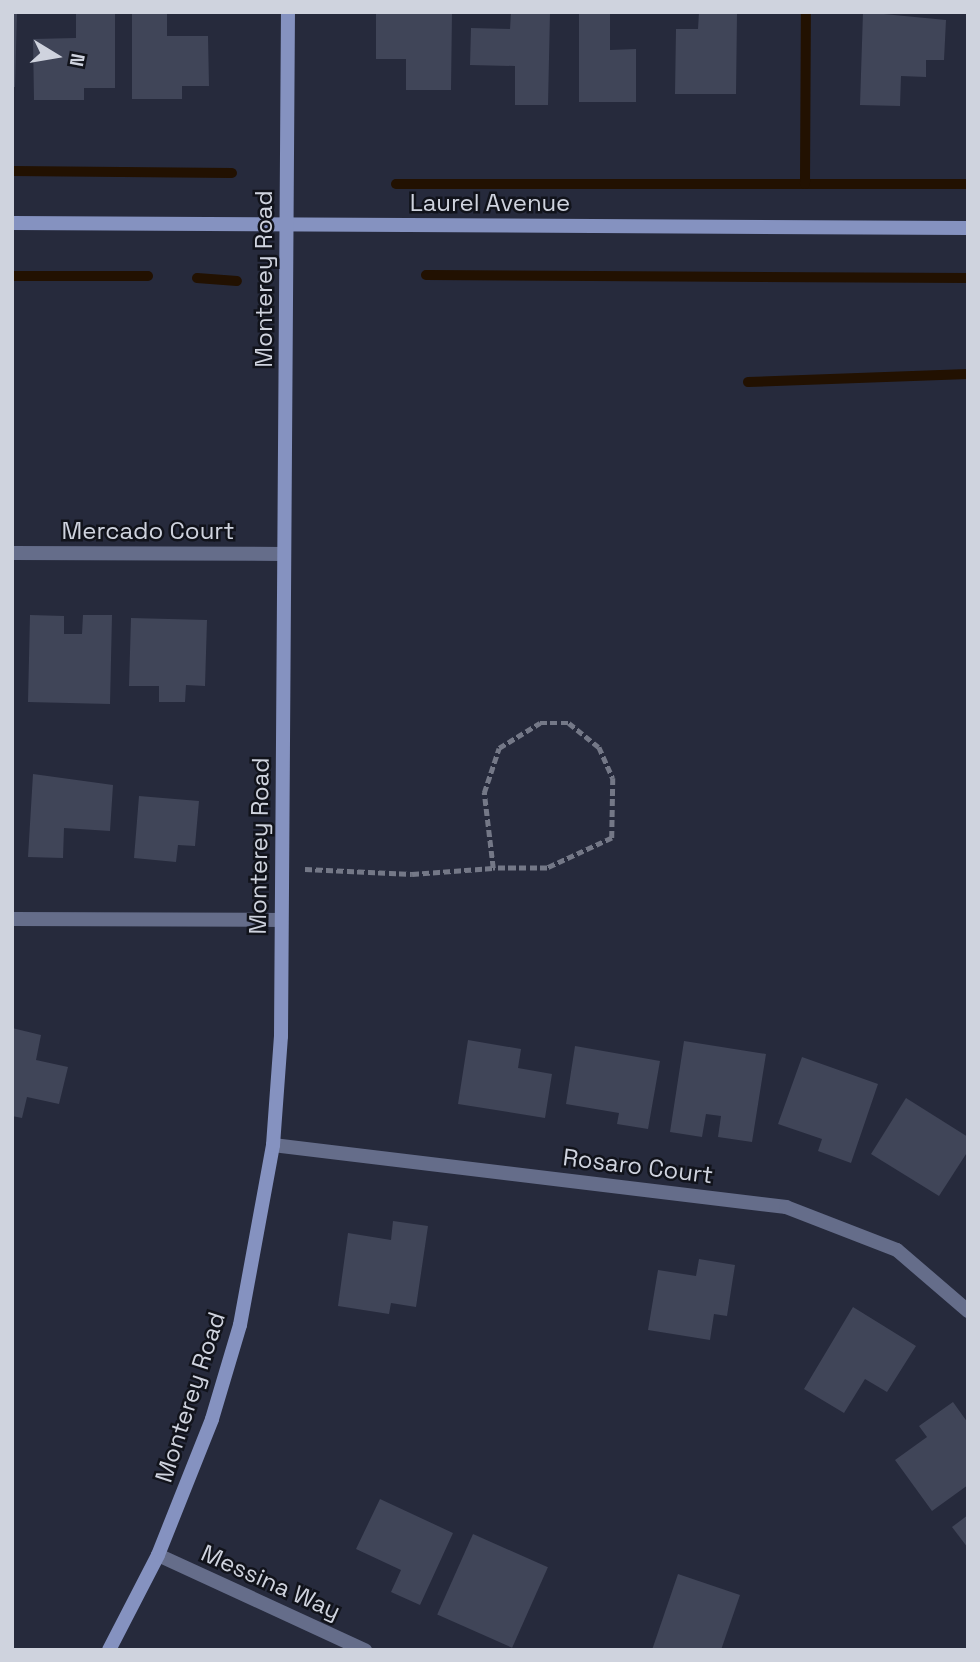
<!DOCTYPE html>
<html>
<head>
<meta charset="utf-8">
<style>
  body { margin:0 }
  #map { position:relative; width:980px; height:1662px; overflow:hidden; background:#262a3c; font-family:"Space Grotesk",sans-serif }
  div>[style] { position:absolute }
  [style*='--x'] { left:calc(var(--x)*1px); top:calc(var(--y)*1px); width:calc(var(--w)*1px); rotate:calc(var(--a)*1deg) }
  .stream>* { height:10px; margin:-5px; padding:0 5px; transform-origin:5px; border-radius:5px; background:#221101 }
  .building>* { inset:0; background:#404558; transform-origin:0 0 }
  .path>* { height:4.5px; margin-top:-2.25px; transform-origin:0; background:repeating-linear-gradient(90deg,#747887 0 7px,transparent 0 10.5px) }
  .street>* { height:14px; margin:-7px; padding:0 7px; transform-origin:7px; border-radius:7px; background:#656d8a }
  .secondary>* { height:14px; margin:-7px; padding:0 7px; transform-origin:7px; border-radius:7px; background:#8592c0 }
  span { translate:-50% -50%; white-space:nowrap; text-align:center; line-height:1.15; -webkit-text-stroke:5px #11131b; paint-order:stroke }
  .street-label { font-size:24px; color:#cfd3de }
  .frame { position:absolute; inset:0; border:14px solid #cfd3de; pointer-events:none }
  .north { position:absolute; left:21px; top:21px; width:70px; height:70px; -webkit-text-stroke:5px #11131b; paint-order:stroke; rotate:101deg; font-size:19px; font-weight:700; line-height:28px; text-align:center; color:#cfd3de }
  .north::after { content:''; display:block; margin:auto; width:24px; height:32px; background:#cfd3de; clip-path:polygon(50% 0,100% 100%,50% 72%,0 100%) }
</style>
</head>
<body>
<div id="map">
  <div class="stream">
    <div style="--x:12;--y:171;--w:220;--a:0.5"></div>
    <div style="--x:396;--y:184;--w:572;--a:0"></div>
    <div style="--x:805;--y:184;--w:172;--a:-89.7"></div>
    <div style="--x:426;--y:275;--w:542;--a:0.32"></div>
    <div style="--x:12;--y:276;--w:136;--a:0"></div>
    <div style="--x:197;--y:278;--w:40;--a:4.3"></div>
    <div style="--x:748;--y:382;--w:220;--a:-2.1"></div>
  </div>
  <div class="building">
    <div style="clip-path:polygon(12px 12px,17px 12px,15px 87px,12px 87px)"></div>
    <div style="clip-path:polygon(76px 12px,115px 12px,115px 88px,84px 88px,84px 100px,34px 100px,33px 39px,76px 38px)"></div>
    <div style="clip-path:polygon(132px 12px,167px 12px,167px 36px,208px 36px,209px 86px,182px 86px,182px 99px,132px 99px)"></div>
    <div style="clip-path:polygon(376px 12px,452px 12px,451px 90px,406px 90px,406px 59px,376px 59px)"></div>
    <div style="clip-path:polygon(511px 12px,550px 12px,548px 105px,515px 105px,515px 66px,470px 65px,471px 28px,510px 29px)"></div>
    <div style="clip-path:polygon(579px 12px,610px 12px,610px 50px,636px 49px,636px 102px,579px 102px)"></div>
    <div style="clip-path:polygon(699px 12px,737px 13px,736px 94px,675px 94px,676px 29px,698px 29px)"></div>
    <div style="clip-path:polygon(863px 12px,946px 20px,944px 60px,926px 60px,926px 77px,901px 76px,900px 106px,860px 105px)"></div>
    <div style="clip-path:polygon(30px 615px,64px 616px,64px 634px,82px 634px,83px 615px,112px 615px,110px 704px,28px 702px)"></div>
    <div style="clip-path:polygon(131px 618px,207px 620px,205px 686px,186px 685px,185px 702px,159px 702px,159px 686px,129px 686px)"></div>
    <div style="clip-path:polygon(33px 774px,113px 785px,110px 831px,64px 828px,63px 858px,28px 857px)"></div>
    <div style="clip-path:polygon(139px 796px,199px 801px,195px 846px,178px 845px,176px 862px,134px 858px)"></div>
    <div style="clip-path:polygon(12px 1028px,41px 1035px,36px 1060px,68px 1067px,59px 1104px,27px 1097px,22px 1118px,12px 1116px)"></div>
    <div style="clip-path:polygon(468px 1040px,521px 1049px,518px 1068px,552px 1074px,545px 1118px,458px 1104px)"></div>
    <div style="clip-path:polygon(684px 1041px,766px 1054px,752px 1142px,718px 1137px,721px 1116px,706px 1114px,702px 1137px,670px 1132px)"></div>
    <div style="clip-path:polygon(575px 1046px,660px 1061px,648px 1129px,617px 1124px,619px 1113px,566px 1104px)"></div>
    <div style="clip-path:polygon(802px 1057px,878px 1084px,851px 1163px,818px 1151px,822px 1139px,778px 1124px)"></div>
    <div style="clip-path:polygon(906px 1098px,968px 1137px,968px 1151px,939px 1196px,871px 1154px)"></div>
    <div style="clip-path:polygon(393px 1221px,428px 1226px,416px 1307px,391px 1303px,389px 1314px,338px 1306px,348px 1233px,391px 1240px)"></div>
    <div style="clip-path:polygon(699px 1259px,735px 1265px,727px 1316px,714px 1314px,710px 1340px,648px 1330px,658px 1270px,696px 1276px)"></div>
    <div style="clip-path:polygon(853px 1307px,916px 1346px,887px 1392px,865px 1379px,844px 1413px,804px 1389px)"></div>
    <div style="clip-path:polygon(953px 1402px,968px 1423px,968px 1485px,932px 1511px,895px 1460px,927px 1437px,919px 1426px)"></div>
    <div style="clip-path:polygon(380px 1499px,453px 1533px,420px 1605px,391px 1592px,401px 1570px,356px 1549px)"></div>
    <div style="clip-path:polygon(968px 1515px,968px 1548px,952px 1527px)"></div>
    <div style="left:473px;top:1534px;width:82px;height:88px;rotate:24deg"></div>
    <div style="clip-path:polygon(678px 1574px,740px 1595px,721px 1650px,652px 1650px)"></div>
  </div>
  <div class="path">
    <div style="--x:305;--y:869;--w:107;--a:2.7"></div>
    <div style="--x:412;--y:874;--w:81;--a:-4.2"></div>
    <div style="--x:493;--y:868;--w:76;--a:-96.8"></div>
    <div style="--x:484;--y:793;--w:47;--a:-71.6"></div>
    <div style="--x:499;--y:748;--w:48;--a:-31.4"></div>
    <div style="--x:540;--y:723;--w:29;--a:0"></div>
    <div style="--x:569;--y:723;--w:38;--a:39"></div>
    <div style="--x:599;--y:747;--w:34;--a:66"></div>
    <div style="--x:613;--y:778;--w:60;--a:91"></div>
    <div style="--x:612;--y:838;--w:72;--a:155.2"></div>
    <div style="--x:547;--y:868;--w:54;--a:180"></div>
  </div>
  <div class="street">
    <div style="--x:12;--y:553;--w:272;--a:0.2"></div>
    <div style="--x:12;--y:919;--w:269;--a:0.2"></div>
    <div style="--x:273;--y:1145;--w:517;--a:6.89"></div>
    <div style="--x:786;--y:1207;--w:119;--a:21.2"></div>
    <div style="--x:897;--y:1250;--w:94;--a:40.7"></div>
    <div style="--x:158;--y:1555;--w:228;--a:24.7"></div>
  </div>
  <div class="secondary">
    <div style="--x:12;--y:223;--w:956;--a:0.3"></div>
    <div style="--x:109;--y:1650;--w:107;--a:-62.7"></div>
    <div style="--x:158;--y:1555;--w:146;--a:-68.3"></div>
    <div style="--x:212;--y:1419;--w:98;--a:-73.4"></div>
    <div style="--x:240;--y:1325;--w:183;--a:-79.6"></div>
    <div style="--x:273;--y:1145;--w:109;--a:-85.8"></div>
    <div style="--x:281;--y:1036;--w:1024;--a:-89.61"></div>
  </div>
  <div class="street-label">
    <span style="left:490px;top:203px">Laurel Avenue</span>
    <span style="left:264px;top:279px;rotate:-90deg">Monterey Road</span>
    <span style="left:148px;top:531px">Mercado Court</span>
    <span style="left:259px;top:846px;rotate:-89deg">Monterey Road</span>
    <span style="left:638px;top:1166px;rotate:7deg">Rosaro Court</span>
    <span style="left:190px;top:1397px;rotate:-72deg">Monterey Road</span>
    <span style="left:271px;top:1582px;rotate:24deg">Messina Way</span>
  </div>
  <div class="frame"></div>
  <div class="north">N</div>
</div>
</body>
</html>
